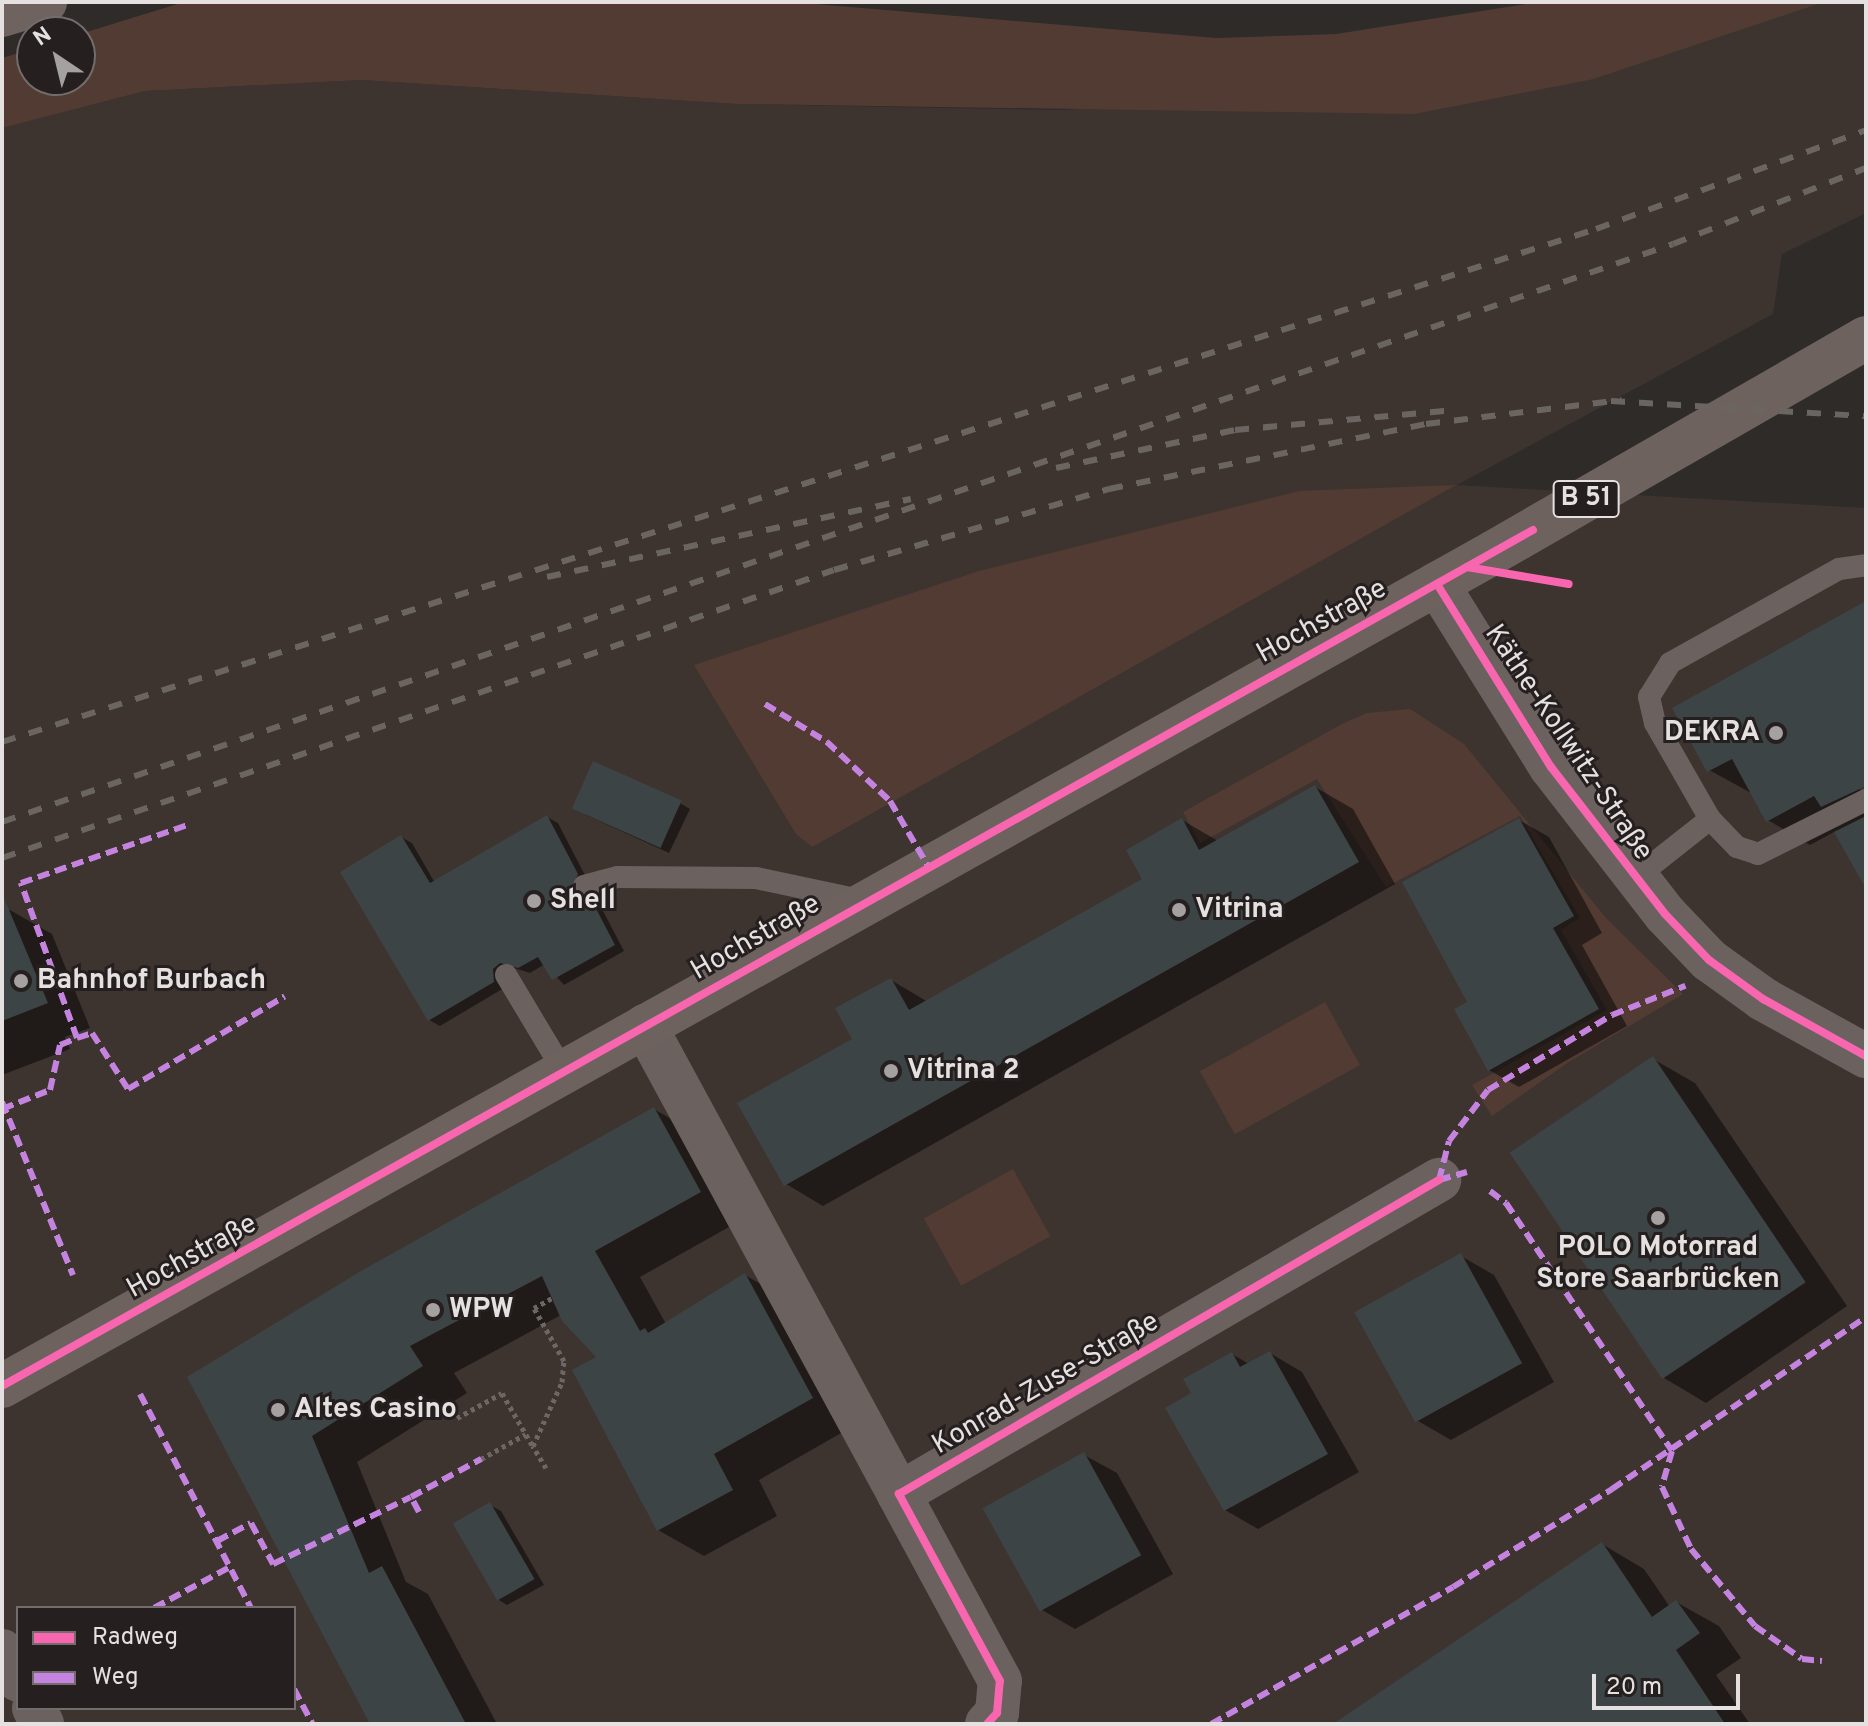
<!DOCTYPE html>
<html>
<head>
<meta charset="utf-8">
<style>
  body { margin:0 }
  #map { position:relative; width:1868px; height:1726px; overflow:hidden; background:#2e2b29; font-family:Overpass,sans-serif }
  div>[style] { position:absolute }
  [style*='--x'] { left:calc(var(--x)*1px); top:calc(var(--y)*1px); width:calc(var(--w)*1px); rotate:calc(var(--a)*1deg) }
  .built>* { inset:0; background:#3d3430 }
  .green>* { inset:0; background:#523b33; transform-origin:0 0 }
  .shadow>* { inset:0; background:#0007 }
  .building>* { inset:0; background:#3d4446; transform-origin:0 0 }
  .path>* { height:5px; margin-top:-2.5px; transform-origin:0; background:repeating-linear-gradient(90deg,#6d6664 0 4px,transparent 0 8px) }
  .lane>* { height:22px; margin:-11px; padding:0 11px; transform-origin:11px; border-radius:11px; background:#6b615e }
  .street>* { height:44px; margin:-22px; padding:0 22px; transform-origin:22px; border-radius:22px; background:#6b615e }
  .secondary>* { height:44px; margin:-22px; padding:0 22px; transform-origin:22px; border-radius:22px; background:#6f6360 }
  .primary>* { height:44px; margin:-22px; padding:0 22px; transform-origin:22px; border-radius:22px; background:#6d625e }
  .rail>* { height:6px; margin-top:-3px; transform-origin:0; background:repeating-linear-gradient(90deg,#6b6562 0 14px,transparent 0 28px) }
  .quiet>* { height:6px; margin-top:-3px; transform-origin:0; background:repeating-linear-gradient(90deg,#c483df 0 12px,transparent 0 18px) }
  .cycleway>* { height:8px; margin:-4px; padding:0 4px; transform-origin:4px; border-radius:4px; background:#f766af }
  .dots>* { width:22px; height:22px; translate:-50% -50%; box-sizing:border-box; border:4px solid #25201f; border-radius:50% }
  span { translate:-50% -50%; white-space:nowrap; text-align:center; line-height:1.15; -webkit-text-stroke:6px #25201f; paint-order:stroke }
  .shield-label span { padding:2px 6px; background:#25201f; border:2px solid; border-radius:6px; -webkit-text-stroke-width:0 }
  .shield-label { font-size:26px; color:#e5e1e0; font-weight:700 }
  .street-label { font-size:28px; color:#e5e1e0 }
  .poi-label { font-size:28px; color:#e5e1e0; font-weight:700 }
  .right { translate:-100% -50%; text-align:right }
  .left { translate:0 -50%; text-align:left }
  .frame { position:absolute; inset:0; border:4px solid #e5e1e0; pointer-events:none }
  .legend { position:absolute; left:16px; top:1606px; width:280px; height:104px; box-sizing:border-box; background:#25201f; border:2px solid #726d6c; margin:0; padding:10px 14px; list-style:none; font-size:24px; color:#e5e1e0 }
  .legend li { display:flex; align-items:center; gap:16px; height:40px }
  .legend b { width:40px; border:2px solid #726d6c }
  .north { position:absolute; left:16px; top:16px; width:80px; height:80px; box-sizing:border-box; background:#25201f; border:2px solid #726d6c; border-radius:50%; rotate:325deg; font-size:22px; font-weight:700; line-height:32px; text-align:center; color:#e5e1e0 }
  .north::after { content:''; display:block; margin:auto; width:28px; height:36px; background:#a5a1a0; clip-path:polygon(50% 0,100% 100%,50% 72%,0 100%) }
  .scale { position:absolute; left:1592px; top:1674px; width:148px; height:36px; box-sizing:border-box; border:4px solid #e5e1e0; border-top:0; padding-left:10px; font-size:24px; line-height:28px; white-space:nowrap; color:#e5e1e0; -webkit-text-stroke:6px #25201f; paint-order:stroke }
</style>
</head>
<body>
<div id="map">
  <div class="built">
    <div style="clip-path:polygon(evenodd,1824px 2px,1866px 2px,1866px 213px,1782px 254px,1773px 314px,1457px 485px,1866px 508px,1866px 1724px,2px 1724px,2px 128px,145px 91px,362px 80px,737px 104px,1063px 110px,1594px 79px,1824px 2px,18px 1608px,294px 1608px,294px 1708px,18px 1708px,18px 1608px)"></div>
  </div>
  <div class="green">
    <div style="clip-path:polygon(184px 2px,792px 2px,1216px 38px,1336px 34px,1539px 2px,1824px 2px,1594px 79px,1414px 114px,737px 104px,362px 80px,145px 91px,2px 128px,2px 58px,32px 49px,32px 80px,80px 80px,80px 34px)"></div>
    <div style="clip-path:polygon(1456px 485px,812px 847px,796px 834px,694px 665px,979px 571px,1299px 491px)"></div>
    <div style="clip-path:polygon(1410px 709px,1464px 744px,1606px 918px,1683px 994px,1567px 1063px,1492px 1116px,1472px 1085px,1607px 1010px,1561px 930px,1580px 918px,1520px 816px,1386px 887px,1317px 779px,1200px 843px,1183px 812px,1344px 723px,1367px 713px)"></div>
    <div style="left:1325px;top:1002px;width:72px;height:143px;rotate:61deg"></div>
    <div style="left:1013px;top:1169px;width:77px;height:102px;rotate:61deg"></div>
  </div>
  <div class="shadow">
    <div style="clip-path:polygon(1866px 603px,1866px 788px,1851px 784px,1866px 793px,1866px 886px,1836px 831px,1810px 845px,1768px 820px,1753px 794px,1709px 770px)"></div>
    <div style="clip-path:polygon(1315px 787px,1353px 809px,1395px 884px,823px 1206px,786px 1184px,855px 1040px,891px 980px,928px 1002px,1145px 880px,1182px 820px,1218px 841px)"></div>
    <div style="clip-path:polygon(680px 803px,690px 809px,669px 853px,584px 814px)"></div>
    <div style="clip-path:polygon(547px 817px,558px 823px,588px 881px,580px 898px,601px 907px,624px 951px,564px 985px,545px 964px,530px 973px,511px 967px,504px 988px,440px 1026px,429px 1020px,401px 837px,412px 843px,435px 883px)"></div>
    <div style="clip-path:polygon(1519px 820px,1549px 837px,1602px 933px,1582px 945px,1627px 1026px,1519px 1087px,1489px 1070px,1470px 1003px)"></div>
    <div style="clip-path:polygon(10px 910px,52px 934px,90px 1028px,65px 1037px,70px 1049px,2px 1075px,2px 913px)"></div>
    <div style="clip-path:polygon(1653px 1059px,1695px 1083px,1847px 1306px,1706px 1403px,1664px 1378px)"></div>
    <div style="clip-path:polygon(654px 1109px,700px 1136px,745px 1218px,640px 1277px,666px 1324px,745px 1275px,790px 1301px,857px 1424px,759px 1480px,777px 1516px,704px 1556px,658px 1530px,599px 1358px,561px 1315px,454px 1373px,467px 1393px,357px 1462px,406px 1582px,428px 1594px,497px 1724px,373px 1724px,189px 1378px)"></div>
    <div style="clip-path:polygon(1461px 1256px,1494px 1275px,1554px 1382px,1451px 1440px,1418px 1421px)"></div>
    <div style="clip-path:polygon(1270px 1353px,1302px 1372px,1359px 1472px,1258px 1529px,1225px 1510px,1194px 1394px,1232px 1354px,1249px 1364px)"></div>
    <div style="clip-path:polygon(1084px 1455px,1117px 1473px,1173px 1574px,1075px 1629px,1042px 1610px)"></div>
    <div style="clip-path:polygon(490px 1505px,501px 1511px,544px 1585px,507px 1605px,497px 1599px)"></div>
    <div style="clip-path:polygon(1602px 1544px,1644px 1569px,1670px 1607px,1676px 1602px,1719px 1626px,1741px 1658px,1716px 1675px,1750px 1724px,1337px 1724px)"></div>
  </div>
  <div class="building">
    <div style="clip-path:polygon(1866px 601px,1866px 786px,1821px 807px,1814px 796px,1766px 822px,1732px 759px,1707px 772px,1672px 708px)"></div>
    <div style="left:593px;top:761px;width:97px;height:52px;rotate:24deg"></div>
    <div style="clip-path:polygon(1315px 785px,1359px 862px,784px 1186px,737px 1103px,852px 1039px,835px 1008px,891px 978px,909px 1010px,1142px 879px,1126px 850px,1182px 818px,1199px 850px)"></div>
    <div style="clip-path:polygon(547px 815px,578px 874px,571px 890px,580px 899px,591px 899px,615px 945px,552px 980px,538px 957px,518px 968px,500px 963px,493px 969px,494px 982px,428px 1021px,340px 872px,401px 835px,430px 883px)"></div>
    <div style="clip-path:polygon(1866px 816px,1866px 889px,1834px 832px)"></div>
    <div style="clip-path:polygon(1519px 818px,1574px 916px,1553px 928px,1599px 1009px,1488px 1071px,1454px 1009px,1467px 1002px,1402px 882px)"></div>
    <div style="clip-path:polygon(2px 893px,48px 1003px,2px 1021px)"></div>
    <div style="left:1653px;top:1056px;width:273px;height:173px;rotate:56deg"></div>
    <div style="clip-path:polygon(654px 1107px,701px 1192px,595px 1251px,640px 1331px,645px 1328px,648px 1333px,745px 1273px,813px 1398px,714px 1454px,733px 1490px,657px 1531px,572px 1370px,596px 1357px,562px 1321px,542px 1276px,410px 1346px,423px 1366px,312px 1436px,369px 1573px,382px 1566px,466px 1724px,370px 1724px,187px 1377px,361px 1271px)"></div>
    <div style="left:1461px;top:1253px;width:126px;height:122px;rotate:61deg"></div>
    <div style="clip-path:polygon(1270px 1351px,1328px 1454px,1224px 1511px,1165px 1408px,1191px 1393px,1183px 1379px,1232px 1352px,1240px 1367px)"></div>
    <div style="left:1084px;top:1452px;width:118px;height:116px;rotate:61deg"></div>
    <div style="left:490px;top:1502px;width:89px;height:43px;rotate:60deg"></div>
    <div style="clip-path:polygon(1602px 1542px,1652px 1617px,1676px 1600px,1700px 1633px,1676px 1650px,1725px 1724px,1333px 1724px)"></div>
  </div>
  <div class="path">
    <div style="--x:457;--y:1418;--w:51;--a:-29.1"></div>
    <div style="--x:502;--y:1393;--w:60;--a:60"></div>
    <div style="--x:481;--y:1459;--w:51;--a:-29.1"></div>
    <div style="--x:546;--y:1468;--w:26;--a:-121"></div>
    <div style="--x:533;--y:1446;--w:70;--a:-65.6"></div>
    <div style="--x:562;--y:1382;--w:21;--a:-85"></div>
    <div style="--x:564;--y:1361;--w:61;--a:-119.5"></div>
    <div style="--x:534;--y:1308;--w:21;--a:-29"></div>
  </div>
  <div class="lane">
    <div style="--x:1710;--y:819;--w:111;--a:-119.8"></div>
    <div style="--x:1655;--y:723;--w:27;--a:-103"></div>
    <div style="--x:1649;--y:697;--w:40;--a:-58"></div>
    <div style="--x:1670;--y:663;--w:193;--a:-29.1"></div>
    <div style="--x:1839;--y:569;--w:27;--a:-8"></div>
    <div style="--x:1634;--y:879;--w:97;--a:-38.3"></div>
    <div style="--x:1710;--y:819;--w:39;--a:46"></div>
    <div style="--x:1737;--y:847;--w:22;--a:18"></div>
    <div style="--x:1758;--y:854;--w:121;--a:-26.6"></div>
    <div style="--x:584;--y:886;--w:35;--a:-15"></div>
    <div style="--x:618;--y:877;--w:138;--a:0.4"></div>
    <div style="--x:756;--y:878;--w:110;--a:12"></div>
    <div style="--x:506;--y:975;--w:113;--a:59.1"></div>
  </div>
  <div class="street">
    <div style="--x:1437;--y:584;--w:216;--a:58.1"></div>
    <div style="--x:1551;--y:767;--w:186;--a:52.2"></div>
    <div style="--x:1665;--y:914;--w:64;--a:46.3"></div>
    <div style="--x:1709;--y:960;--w:67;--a:35.8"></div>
    <div style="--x:1763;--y:999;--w:118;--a:29"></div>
    <div style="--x:645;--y:1026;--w:532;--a:61.51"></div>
    <div style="--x:2;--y:1651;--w:33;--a:61"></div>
    <div style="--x:34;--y:1708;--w:18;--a:63"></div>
    <div style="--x:987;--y:1724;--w:15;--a:-48"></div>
    <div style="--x:997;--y:1713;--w:32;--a:-85"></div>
    <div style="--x:1000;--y:1681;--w:213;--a:-118.4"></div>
    <div style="--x:899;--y:1494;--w:625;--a:-30.18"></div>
  </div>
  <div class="secondary">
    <div style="--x:2;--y:15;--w:45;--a:-16.8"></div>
  </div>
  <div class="primary">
    <div style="--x:2;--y:1386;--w:1709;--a:-29.2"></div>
    <div style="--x:1494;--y:552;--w:429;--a:-29.9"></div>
  </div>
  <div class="rail">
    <div style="--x:1611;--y:401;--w:255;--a:3.4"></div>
    <div style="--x:1056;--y:468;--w:183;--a:-12"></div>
    <div style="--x:1235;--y:430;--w:221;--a:-5.2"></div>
    <div style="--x:547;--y:577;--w:372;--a:-12.1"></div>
    <div style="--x:2;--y:742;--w:1675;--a:-17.84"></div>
    <div style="--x:1596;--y:229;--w:288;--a:-20.1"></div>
    <div style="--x:2;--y:822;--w:1768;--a:-19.08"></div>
    <div style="--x:1673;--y:244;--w:207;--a:-21.5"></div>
    <div style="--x:2;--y:858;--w:880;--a:-19.09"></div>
    <div style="--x:834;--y:570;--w:287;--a:-16.4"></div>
    <div style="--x:1109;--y:489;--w:324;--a:-11.6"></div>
    <div style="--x:1426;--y:424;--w:197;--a:-7"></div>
  </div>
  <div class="quiet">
    <div style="--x:765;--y:704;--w:73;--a:31.5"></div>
    <div style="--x:827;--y:742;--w:86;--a:43.1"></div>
    <div style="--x:890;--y:801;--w:75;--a:59.7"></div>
    <div style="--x:77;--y:1038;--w:165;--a:-109.9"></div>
    <div style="--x:21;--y:883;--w:177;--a:-19.2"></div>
    <div style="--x:2;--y:1102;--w:187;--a:67.7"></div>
    <div style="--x:2;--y:1109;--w:52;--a:-21.6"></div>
    <div style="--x:50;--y:1090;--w:46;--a:-77.5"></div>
    <div style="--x:60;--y:1045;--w:18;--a:-22"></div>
    <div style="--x:77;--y:1038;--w:16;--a:-18"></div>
    <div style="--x:92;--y:1033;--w:67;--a:57.3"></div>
    <div style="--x:128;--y:1089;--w:182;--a:-30.6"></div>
    <div style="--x:1439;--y:1180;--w:40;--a:-75.6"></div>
    <div style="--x:1449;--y:1141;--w:64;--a:-52.6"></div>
    <div style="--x:1488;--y:1090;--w:145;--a:-31.2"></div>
    <div style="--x:1612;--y:1015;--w:79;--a:-21.7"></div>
    <div style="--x:1439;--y:1180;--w:29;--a:-16"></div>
    <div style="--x:1490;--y:1191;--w:20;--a:37"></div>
    <div style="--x:1506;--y:1203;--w:298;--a:56.2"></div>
    <div style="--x:1672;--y:1451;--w:37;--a:106"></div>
    <div style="--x:1662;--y:1487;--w:68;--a:64.9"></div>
    <div style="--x:1691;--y:1549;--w:100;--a:50.3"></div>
    <div style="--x:1755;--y:1626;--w:57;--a:35.1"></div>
    <div style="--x:1802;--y:1659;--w:20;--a:6"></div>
    <div style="--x:140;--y:1394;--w:241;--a:62.6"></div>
    <div style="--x:419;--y:1512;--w:17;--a:-118"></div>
    <div style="--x:411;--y:1497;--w:80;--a:-28.5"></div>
    <div style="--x:217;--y:1541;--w:38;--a:-28"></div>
    <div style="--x:251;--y:1523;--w:47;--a:61.8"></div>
    <div style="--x:273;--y:1564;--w:153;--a:-25.9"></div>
    <div style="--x:154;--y:1608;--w:86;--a:-28.3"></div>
    <div style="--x:294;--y:1689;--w:40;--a:62"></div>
    <div style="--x:1211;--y:1724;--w:278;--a:-29.5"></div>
    <div style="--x:1453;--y:1587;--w:187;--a:-31.6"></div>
    <div style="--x:1612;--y:1489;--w:307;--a:-34.1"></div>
  </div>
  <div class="cycleway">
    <div style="--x:1467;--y:567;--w:103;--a:9.5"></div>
    <div style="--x:1437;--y:584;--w:216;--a:58.1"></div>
    <div style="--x:1551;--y:767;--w:186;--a:52.2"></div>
    <div style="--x:1665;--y:914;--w:64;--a:46.3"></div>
    <div style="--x:1709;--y:960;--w:67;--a:35.8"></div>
    <div style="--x:1763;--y:999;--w:118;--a:29"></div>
    <div style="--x:2;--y:1386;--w:1754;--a:-29.21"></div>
    <div style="--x:987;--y:1724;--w:15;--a:-48"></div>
    <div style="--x:997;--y:1713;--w:32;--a:-85"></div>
    <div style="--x:1000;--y:1681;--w:213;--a:-118.4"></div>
    <div style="--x:899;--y:1494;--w:625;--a:-30.18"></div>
  </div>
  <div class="dots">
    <div style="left:1776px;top:733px;background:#a5a1a0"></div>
    <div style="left:534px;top:901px;background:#a5a1a0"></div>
    <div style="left:1179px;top:910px;background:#a5a1a0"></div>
    <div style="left:21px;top:981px;background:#a5a1a0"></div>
    <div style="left:891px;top:1071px;background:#a5a1a0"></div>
    <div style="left:1658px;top:1218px;background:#a5a1a0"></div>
    <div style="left:433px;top:1310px;background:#a5a1a0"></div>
    <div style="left:278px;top:1410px;background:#a5a1a0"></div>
  </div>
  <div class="shield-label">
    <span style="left:1586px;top:499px">B 51</span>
  </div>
  <div class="street-label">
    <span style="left:1322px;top:622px;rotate:-29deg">Hochstraße</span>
    <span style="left:1568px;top:743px;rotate:56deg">Käthe-Kollwitz-Straße</span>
    <span style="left:756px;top:938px;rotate:-30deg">Hochstraße</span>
    <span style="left:192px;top:1257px;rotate:-29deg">Hochstraße</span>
    <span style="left:1046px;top:1384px;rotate:-30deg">Konrad-Zuse-Straße</span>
  </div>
  <div class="poi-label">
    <span class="right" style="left:1760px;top:733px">DEKRA</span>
    <span class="left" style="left:550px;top:901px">Shell</span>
    <span class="left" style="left:1195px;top:910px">Vitrina</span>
    <span class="left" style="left:37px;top:981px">Bahnhof Burbach</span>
    <span class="left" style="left:907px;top:1071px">Vitrina 2</span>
    <span style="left:1658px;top:1264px">POLO Motorrad<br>Store Saarbrücken</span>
    <span class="left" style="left:449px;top:1310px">WPW</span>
    <span class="left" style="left:294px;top:1410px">Altes Casino</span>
  </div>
  <div class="frame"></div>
  <ul class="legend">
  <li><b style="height:10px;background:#f766af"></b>Radweg</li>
  <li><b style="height:10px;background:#c483df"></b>Weg</li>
  </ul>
  <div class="north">N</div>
  <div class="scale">20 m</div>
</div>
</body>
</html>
